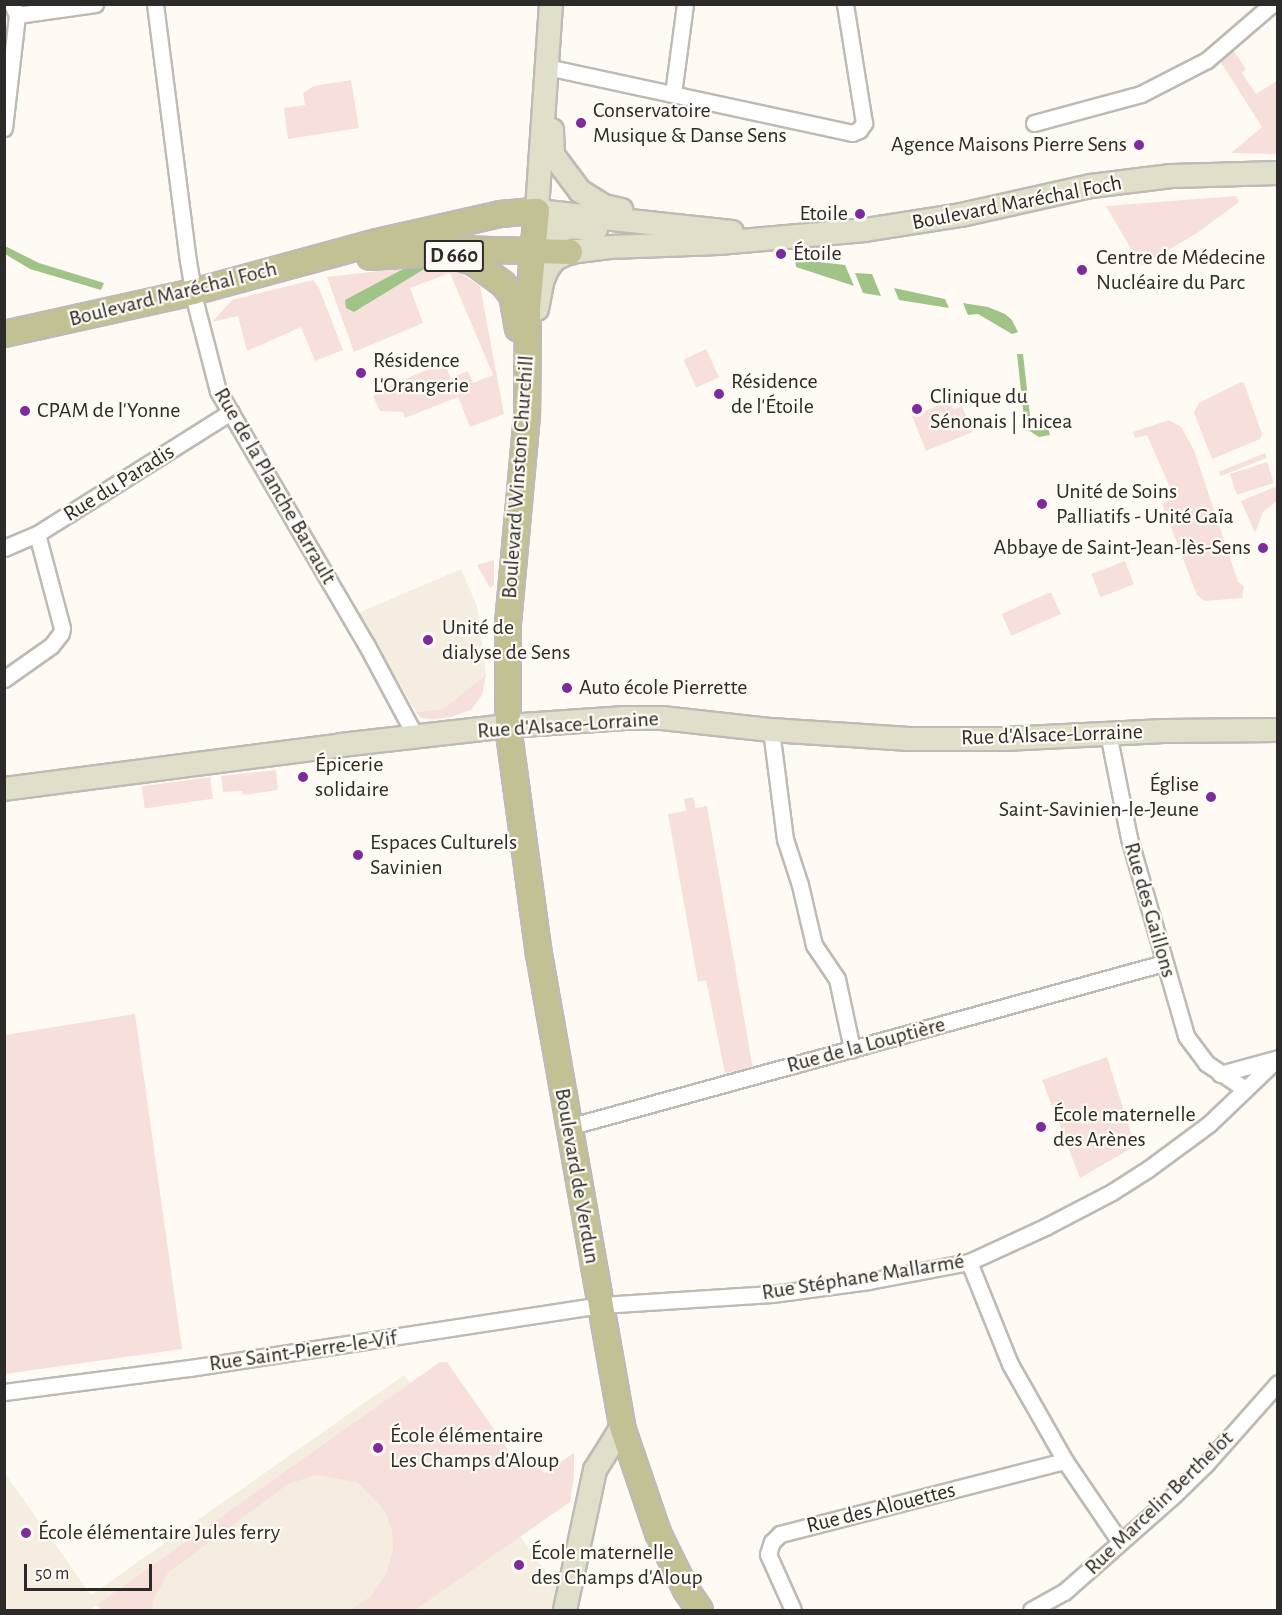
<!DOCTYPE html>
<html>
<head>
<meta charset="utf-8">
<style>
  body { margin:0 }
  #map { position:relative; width:1282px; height:1615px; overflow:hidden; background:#fffbf4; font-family:"Alegreya Sans",sans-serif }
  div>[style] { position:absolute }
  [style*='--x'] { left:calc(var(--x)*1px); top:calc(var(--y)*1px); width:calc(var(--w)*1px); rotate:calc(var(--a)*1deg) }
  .built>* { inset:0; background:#f5eee0 }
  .green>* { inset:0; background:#f7e0db; transform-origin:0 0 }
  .water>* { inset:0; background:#a0c488 }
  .roads { filter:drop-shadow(2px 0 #bebab4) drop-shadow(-2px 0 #bebab4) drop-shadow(0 2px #bebab4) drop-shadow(0 -2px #bebab4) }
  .street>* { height:15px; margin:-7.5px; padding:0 7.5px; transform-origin:7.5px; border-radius:7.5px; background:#fff }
  .secondary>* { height:22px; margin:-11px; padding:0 11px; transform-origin:11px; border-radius:11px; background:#e0e0ca }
  .primary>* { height:24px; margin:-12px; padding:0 12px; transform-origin:12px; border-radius:12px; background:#c2c194 }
  .dots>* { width:16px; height:16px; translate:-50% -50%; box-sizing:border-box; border:3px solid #fffbf4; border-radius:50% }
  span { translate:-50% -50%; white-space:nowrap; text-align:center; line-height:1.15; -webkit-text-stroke:4.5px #fffbf4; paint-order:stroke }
  .shield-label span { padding:2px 4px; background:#fffbf4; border:2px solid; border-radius:4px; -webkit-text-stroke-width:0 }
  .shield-label { font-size:21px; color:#2d2b29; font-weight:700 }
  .poi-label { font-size:22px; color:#2d2b29 }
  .left { translate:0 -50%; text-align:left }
  .right { translate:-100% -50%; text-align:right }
  .street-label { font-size:22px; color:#2d2b29 }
  .frame { position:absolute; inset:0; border:6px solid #2d2b29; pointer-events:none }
  .scale { position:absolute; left:24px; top:1564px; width:128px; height:27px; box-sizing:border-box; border:3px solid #2d2b29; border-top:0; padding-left:8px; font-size:18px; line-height:21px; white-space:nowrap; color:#2d2b29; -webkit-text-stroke:4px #fffbf4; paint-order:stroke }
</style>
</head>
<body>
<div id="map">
  <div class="built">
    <div style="clip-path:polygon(461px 569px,477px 606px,486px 675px,442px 709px,416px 712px,358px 613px)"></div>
    <div style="clip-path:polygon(404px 1375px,557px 1587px,552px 1610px,101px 1610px,97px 1605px,89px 1610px,5px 1610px,4px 1472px,91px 1595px)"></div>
  </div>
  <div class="green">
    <div style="clip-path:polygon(1233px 50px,1246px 69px,1242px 73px,1256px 94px,1277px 81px,1277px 154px,1231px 153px,1262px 127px,1220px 61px)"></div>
    <div style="clip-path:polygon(351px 80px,359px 128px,288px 139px,284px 108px,305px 105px,303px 93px,314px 86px)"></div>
    <div style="clip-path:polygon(1236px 196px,1239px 202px,1197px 233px,1141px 266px,1106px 206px)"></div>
    <div style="clip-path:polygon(431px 265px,452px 268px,480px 286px,504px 414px,470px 427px,458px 397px,405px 418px,403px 412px,380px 411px,373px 396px,377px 394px,376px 391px,444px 363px,451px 378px,468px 371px,473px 383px,493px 375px,450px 273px,410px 288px,423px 323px,354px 352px,327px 277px,405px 268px,346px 300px,354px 312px)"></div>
    <div style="clip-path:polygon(313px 280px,319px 288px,343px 350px,315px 361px,301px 327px,247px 351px,238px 316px,212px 322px,232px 300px)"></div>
    <div style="left:706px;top:349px;width:31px;height:25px;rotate:65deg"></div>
    <div style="clip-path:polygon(1241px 382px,1244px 383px,1262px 434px,1260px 439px,1212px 459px,1194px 413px,1199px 403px)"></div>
    <div style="clip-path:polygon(950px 401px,954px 409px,962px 406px,973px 432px,926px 451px,912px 416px)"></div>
    <div style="clip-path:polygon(1169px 420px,1181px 427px,1194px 450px,1238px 582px,1244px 586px,1242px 598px,1205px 601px,1197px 595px,1162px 504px,1174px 497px,1147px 435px,1135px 438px,1133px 432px)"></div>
    <div style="left:1265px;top:453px;width:5px;height:50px;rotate:68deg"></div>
    <div style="left:1267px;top:462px;width:22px;height:39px;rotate:72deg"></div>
    <div style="clip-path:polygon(1277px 486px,1277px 501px,1263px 512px,1255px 533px,1241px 501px)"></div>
    <div style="clip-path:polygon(494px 560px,494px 585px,490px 588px,477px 565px)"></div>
    <div style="left:1125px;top:561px;width:25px;height:36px;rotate:69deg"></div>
    <div style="left:1051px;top:592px;width:24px;height:54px;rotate:66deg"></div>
    <div style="clip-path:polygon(486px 675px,482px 695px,471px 710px,451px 717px,433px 719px,421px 718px,416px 712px,442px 709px)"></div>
    <div style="clip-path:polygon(276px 770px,278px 790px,243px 795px,242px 791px,223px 792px,221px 776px)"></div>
    <div style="left:210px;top:777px;width:22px;height:69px;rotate:82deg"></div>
    <div style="clip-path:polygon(693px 797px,696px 808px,707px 806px,753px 1069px,725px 1073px,706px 980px,698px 982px,668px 814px,686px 811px,684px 799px)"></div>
    <div style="clip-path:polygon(135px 1014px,182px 1349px,5px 1374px,5px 1035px)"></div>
    <div style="clip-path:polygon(1107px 1057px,1135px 1146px,1080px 1178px,1042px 1080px)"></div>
    <div style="clip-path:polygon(440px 1362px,447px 1362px,521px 1468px,535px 1460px,544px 1473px,574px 1453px,574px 1477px,570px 1502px,415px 1610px,350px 1610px,370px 1597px,385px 1576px,393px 1551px,392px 1531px,385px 1511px,357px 1482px,316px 1475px,288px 1484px,168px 1573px,153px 1600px,152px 1610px,101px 1610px,97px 1605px,109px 1596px)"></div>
  </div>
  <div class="water">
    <div style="clip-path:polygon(5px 246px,39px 263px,104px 283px,101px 290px,30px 269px,5px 254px)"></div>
    <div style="clip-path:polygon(795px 259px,845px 265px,854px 286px,796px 267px)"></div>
    <div style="clip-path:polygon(431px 265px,354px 312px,346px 308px,345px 300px,405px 268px)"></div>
    <div style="clip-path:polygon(855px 273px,872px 274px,881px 296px,863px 293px)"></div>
    <div style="clip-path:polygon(894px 288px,945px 299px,949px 308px,899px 300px)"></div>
    <div style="clip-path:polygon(963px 303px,988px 307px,1005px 314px,1012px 320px,1018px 332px,1012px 334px,978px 314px,968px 315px)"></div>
    <div style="clip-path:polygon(1017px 354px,1023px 354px,1031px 425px,1048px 428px,1050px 435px,1039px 437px,1025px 428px)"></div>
  </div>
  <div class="roads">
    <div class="street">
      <div style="--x:12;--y:4;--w:12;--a:66"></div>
      <div style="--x:17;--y:15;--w:79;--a:-8"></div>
      <div style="--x:155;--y:4;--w:259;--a:82.7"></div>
      <div style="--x:188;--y:261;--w:42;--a:80.3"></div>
      <div style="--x:195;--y:302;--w:92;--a:75.5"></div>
      <div style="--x:218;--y:391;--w:293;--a:59.7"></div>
      <div style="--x:366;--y:644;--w:95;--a:61.8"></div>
      <div style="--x:411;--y:728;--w:8;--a:83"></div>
      <div style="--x:547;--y:67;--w:312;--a:12.2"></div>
      <div style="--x:852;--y:133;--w:8;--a:-23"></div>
      <div style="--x:859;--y:130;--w:9;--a:-54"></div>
      <div style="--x:864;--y:123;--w:121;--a:-99.1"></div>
      <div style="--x:673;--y:94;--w:91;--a:-82.4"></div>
      <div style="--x:1034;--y:123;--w:111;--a:-15.2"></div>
      <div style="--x:1141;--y:94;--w:74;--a:-27.3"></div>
      <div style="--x:1207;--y:60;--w:86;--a:-40.7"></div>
      <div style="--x:4;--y:128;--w:114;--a:-83.4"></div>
      <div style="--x:4;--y:548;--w:36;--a:-23"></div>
      <div style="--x:37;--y:534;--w:229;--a:-32.2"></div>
      <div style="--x:4;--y:679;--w:57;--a:-35.1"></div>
      <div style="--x:51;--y:646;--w:16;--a:-52"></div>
      <div style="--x:61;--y:633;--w:5;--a:-79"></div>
      <div style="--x:62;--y:628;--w:97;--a:-104.9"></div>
      <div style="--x:771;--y:730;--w:110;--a:82.7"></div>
      <div style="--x:785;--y:839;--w:48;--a:71.9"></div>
      <div style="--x:800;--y:885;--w:62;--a:76.9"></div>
      <div style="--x:814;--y:945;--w:41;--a:55.9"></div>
      <div style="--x:837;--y:979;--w:72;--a:77.9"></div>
      <div style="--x:1108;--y:733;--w:107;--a:78.7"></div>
      <div style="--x:1129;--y:838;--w:206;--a:73.9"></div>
      <div style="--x:1186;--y:1036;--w:34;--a:53"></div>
      <div style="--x:1206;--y:1063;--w:47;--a:33.7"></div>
      <div style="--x:1220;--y:1074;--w:57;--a:-15.3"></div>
      <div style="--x:568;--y:1127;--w:618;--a:-15.39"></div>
      <div style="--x:969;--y:1262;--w:110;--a:68.1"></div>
      <div style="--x:1010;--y:1364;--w:112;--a:60.4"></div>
      <div style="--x:1065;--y:1461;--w:98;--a:55.8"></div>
      <div style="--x:4;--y:1392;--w:188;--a:-7.4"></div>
      <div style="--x:190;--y:1368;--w:416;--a:-8.7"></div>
      <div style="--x:601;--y:1305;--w:171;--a:-3.7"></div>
      <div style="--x:772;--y:1294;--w:98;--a:-7.6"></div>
      <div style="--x:869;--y:1281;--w:102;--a:-10.8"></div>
      <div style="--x:969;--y:1262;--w:84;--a:-24.7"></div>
      <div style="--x:1045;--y:1227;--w:76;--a:-27.6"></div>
      <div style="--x:1112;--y:1192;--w:43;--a:-32.6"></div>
      <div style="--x:1148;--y:1169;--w:76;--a:-36.4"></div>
      <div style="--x:1209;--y:1124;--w:95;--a:-43.7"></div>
      <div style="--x:793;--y:1610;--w:61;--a:-114.1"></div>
      <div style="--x:768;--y:1554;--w:13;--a:-72"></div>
      <div style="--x:772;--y:1542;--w:11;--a:-45"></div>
      <div style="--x:780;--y:1534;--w:294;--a:-14.4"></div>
      <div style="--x:1031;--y:1610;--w:38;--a:-29"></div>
      <div style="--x:1064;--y:1592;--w:145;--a:-41.4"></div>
      <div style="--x:1173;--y:1496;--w:46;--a:-44.1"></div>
      <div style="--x:1206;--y:1464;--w:108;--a:-48.4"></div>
    </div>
    <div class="secondary">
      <div style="--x:551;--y:4;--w:207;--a:93.9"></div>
      <div style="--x:537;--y:211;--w:196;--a:6.1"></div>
      <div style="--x:552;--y:130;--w:25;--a:88"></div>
      <div style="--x:553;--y:155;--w:45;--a:53.1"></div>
      <div style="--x:580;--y:191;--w:28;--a:32"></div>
      <div style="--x:604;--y:206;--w:18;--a:13"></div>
      <div style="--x:535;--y:233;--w:14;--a:0"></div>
      <div style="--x:549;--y:233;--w:23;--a:-15"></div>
      <div style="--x:571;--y:227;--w:25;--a:5"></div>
      <div style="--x:537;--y:309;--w:31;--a:-79"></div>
      <div style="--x:543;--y:279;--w:12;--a:-66"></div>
      <div style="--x:548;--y:268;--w:11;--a:-52"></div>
      <div style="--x:555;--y:259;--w:17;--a:-25"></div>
      <div style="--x:570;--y:252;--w:40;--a:-7.1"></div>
      <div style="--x:610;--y:247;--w:109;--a:-2.1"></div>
      <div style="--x:719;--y:243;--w:147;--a:-5.1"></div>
      <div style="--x:865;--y:230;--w:97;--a:-8.9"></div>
      <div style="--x:961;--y:215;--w:133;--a:-12.6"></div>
      <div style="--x:1091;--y:186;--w:81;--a:-7.1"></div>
      <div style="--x:1171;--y:176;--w:107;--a:-1.6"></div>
      <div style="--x:4;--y:789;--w:340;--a:-7.4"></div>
      <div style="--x:341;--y:745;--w:168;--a:-6.5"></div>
      <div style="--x:508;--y:726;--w:117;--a:-3.9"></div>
      <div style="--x:625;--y:718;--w:37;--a:0"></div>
      <div style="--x:662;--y:718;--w:110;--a:6.3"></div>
      <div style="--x:771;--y:730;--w:138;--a:3.7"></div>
      <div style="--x:909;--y:739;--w:96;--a:0"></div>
      <div style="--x:1005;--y:739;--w:159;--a:-2.9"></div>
      <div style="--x:1164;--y:731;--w:114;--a:-0.5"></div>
      <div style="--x:565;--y:1610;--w:143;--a:-77.9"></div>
      <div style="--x:595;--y:1470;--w:51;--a:-57.9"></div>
    </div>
    <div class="primary">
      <div style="--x:452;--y:249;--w:118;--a:1.5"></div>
      <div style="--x:370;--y:257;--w:61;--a:-3.8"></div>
      <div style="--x:431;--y:253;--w:17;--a:3"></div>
      <div style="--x:448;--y:254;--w:26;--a:18"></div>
      <div style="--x:473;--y:262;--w:37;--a:36"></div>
      <div style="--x:503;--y:284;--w:14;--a:51"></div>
      <div style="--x:512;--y:295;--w:34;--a:80"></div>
      <div style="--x:4;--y:334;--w:194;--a:-12.5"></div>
      <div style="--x:193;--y:292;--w:191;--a:-15.2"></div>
      <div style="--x:377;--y:242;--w:126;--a:-12.8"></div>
      <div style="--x:500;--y:214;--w:37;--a:-5"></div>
      <div style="--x:537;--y:211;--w:97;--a:95.3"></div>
      <div style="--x:528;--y:308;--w:107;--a:90.5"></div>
      <div style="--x:527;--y:415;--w:209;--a:95.2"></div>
      <div style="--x:508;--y:623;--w:103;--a:90"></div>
      <div style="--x:508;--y:726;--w:230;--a:82.3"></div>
      <div style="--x:539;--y:954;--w:480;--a:80"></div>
      <div style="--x:622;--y:1427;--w:112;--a:71.2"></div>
      <div style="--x:658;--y:1533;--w:64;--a:63.8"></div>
      <div style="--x:686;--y:1590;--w:24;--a:55"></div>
    </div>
  </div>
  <div class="dots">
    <div style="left:581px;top:123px;background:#7d2b9a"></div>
    <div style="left:1139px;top:145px;background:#7d2b9a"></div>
    <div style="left:860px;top:214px;background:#7d2b9a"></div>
    <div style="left:781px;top:254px;background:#7d2b9a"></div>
    <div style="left:1082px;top:270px;background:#7d2b9a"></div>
    <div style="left:361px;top:373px;background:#7d2b9a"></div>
    <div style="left:719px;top:394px;background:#7d2b9a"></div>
    <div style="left:917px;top:409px;background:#7d2b9a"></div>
    <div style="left:25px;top:411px;background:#7d2b9a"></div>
    <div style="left:1042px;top:504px;background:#7d2b9a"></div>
    <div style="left:1263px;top:548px;background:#7d2b9a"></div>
    <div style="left:428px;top:640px;background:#7d2b9a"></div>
    <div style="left:567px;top:688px;background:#7d2b9a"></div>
    <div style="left:303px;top:777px;background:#7d2b9a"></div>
    <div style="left:1211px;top:797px;background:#7d2b9a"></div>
    <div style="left:358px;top:855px;background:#7d2b9a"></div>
    <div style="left:1041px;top:1127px;background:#7d2b9a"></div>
    <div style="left:378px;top:1448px;background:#7d2b9a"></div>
    <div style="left:26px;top:1533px;background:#7d2b9a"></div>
    <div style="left:519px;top:1565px;background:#7d2b9a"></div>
  </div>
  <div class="shield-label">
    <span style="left:454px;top:256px">D 660</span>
  </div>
  <div class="poi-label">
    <span class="left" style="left:593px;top:123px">Conservatoire<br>Musique &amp; Danse Sens</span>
    <span class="right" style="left:1127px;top:145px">Agence Maisons Pierre Sens</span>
    <span class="right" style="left:848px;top:214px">Etoile</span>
    <span class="left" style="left:793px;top:254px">Étoile</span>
    <span class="left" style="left:1096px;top:270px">Centre de Médecine<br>Nucléaire du Parc</span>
    <span class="left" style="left:373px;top:373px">Résidence<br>L'Orangerie</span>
    <span class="left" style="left:731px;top:394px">Résidence<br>de l'Étoile</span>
    <span class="left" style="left:930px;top:409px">Clinique du<br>Sénonais | Inicea</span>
    <span class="left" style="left:37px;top:411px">CPAM de l'Yonne</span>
    <span class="left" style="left:1056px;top:504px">Unité de Soins<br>Palliatifs - Unité Gaïa</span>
    <span class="right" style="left:1251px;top:548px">Abbaye de Saint-Jean-lès-Sens</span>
    <span class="left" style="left:442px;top:640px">Unité de<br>dialyse de Sens</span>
    <span class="left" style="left:579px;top:688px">Auto école Pierrette</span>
    <span class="left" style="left:315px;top:777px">Épicerie<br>solidaire</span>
    <span class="right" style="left:1199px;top:797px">Église<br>Saint-Savinien-le-Jeune</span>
    <span class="left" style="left:370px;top:855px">Espaces Culturels<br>Savinien</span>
    <span class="left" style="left:1053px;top:1127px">École maternelle<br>des Arènes</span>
    <span class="left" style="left:390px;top:1448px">École élémentaire<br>Les Champs d'Aloup</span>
    <span class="left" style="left:38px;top:1533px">École élémentaire Jules ferry</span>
    <span class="left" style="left:531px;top:1565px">École maternelle<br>des Champs d'Aloup</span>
  </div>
  <div class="street-label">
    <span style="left:1017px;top:203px;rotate:-11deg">Boulevard Maréchal Foch</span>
    <span style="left:173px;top:294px;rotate:-14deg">Boulevard Maréchal Foch</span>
    <span style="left:518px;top:477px;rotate:-86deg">Boulevard Winston Churchill</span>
    <span style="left:119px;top:483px;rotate:-32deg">Rue du Paradis</span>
    <span style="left:275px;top:486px;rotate:60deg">Rue de la Planche Barrault</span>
    <span style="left:568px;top:725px;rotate:-4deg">Rue d'Alsace-Lorraine</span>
    <span style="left:1052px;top:735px;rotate:-2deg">Rue d'Alsace-Lorraine</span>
    <span style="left:1150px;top:910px;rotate:74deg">Rue des Gaillons</span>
    <span style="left:866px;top:1045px;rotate:-15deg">Rue de la Louptière</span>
    <span style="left:577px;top:1176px;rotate:80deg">Boulevard de Verdun</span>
    <span style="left:863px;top:1277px;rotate:-9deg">Rue Stéphane Mallarmé</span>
    <span style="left:303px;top:1351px;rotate:-8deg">Rue Saint-Pierre-le-Vif</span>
    <span style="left:1159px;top:1503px;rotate:-44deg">Rue Marcelin Berthelot</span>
    <span style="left:881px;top:1508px;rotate:-14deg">Rue des Alouettes</span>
  </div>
  <div class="frame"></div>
  <div class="scale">50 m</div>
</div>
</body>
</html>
